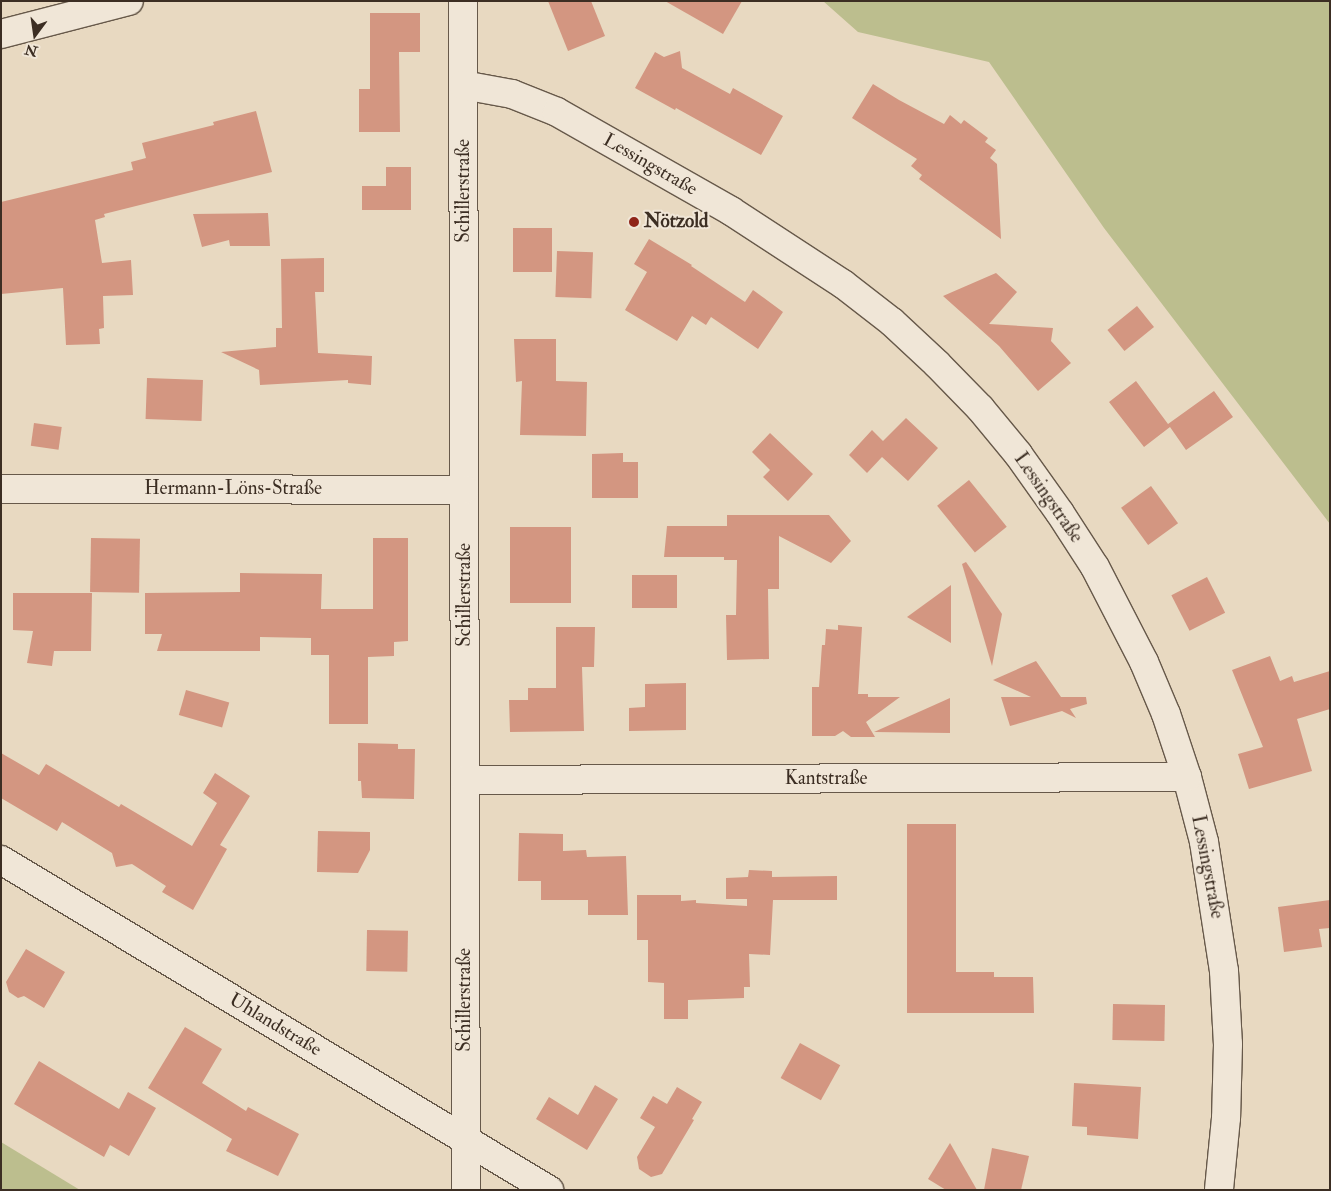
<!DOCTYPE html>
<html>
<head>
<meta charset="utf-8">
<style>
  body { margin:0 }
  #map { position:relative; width:1331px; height:1191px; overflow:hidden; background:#e8d9c1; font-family:"IM FELL Double Pica",serif }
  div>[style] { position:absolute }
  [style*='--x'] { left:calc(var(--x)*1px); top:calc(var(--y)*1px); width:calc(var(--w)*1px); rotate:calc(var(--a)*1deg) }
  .green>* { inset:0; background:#bcbe8e }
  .building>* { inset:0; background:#d39681; transform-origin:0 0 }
  .roads { filter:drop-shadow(1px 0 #67594a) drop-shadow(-1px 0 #67594a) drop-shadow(0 1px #67594a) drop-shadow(0 -1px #67594a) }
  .street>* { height:28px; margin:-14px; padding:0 14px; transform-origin:14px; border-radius:14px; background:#f0e6d7 }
  .secondary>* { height:28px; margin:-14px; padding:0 14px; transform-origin:14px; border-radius:14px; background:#f0e6d7 }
  .dots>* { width:14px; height:14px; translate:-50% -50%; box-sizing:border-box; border:2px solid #f0e6d7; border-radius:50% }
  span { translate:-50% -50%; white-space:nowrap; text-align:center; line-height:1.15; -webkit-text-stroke:4px #f0e6d7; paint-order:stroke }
  .street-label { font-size:19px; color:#3c2e23 }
  .poi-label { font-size:19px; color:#3c2e23; font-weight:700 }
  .left { translate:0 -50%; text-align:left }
  .frame { position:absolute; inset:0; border:2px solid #3c2e23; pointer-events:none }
  .north { position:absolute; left:10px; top:10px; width:50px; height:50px; -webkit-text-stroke:4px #f0e6d7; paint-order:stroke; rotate:194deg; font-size:14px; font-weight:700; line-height:20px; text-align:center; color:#3c2e23 }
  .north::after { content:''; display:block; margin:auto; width:18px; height:22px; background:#3c2e23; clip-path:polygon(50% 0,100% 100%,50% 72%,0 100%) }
</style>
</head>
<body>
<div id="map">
  <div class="green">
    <div style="clip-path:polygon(823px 1px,1330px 1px,1330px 524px,1104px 228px,989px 62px,858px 32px)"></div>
    <div style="clip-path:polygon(1px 1142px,80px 1190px,1px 1190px)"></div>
  </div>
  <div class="building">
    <div style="clip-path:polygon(548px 1px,591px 1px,605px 36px,568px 51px)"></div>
    <div style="clip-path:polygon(665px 1px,742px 1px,723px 34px)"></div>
    <div style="clip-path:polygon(370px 13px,420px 13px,420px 52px,399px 52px,400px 132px,359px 132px,359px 89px,370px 89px)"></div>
    <div style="clip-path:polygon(680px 51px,682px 68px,730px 94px,733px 88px,783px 116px,761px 155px,676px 108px,675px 110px,635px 88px,655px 52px,664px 57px)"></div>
    <div style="clip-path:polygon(873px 84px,899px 100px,944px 124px,950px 115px,961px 124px,964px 120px,988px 138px,985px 142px,996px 150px,990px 158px,997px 164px,1001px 239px,919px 179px,922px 175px,911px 166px,917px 159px,852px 118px)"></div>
    <div style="clip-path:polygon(256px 111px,272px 172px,104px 214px,105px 217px,95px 220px,102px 263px,131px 260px,133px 295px,103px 296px,104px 328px,99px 329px,100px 344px,66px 345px,63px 288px,1px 294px,1px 202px,133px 170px,131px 162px,146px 158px,142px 143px,214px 125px,213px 122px)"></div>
    <div style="clip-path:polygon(386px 167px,411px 167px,411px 210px,362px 210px,362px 186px,386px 186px)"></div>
    <div style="clip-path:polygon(268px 213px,270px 246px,230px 246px,229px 240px,202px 247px,193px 214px)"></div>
    <div style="left:513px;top:228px;width:39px;height:44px"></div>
    <div style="clip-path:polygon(649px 239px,692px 265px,691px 266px,745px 302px,753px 290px,783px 312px,758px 349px,711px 317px,706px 325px,692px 316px,677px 341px,625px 310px,647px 272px,634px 264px)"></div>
    <div style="left:557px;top:251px;width:36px;height:46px;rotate:2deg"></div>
    <div style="clip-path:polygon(324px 258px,324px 292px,315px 292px,318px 353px,372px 356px,371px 385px,348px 383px,348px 380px,260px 385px,259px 370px,221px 352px,276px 347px,276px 328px,282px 328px,281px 259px)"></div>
    <div style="clip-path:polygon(996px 273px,1017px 292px,989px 324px,1053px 328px,1051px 341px,1071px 363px,1038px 391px,999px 346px,943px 296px)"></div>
    <div style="left:1137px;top:306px;width:27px;height:38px;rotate:51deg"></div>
    <div style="clip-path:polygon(514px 339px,556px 339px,556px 381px,587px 382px,586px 436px,520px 435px,522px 381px,516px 382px)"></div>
    <div style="left:147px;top:378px;width:56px;height:41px;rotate:2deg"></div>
    <div style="clip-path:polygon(1136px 381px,1168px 424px,1214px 391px,1233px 417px,1186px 450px,1170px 427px,1144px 447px,1109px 402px)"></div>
    <div style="clip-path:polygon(906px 418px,938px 448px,908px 481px,882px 457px,867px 473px,849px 455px,872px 430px,883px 441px)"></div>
    <div style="left:34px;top:423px;width:28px;height:23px;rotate:8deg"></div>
    <div style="clip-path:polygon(770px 433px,813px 474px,788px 501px,763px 477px,770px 470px,752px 452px)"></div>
    <div style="clip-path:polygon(623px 453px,623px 462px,638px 462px,638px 498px,592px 498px,592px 454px)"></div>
    <div style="left:969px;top:480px;width:60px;height:41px;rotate:51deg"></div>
    <div style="left:1151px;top:486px;width:46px;height:37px;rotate:54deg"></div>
    <div style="clip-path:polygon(727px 515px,829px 515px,851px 541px,831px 563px,779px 536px,779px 589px,768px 589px,769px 659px,727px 660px,726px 615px,736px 615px,737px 560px,724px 560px,724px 557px,664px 557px,667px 526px,727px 526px)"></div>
    <div style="left:510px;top:527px;width:61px;height:76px"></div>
    <div style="left:91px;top:538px;width:49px;height:54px;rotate:1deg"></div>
    <div style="clip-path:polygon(373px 538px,408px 538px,408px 641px,394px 642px,394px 656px,368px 657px,368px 724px,329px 724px,329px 655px,311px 655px,311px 638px,260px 637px,260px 651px,157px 651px,162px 634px,145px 634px,145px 593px,240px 592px,240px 573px,322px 574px,321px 609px,373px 609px)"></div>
    <div style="clip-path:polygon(966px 562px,1002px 614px,992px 666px,962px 564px)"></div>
    <div style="left:632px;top:575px;width:45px;height:33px"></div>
    <div style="left:1207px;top:577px;width:40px;height:40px;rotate:63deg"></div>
    <div style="clip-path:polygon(951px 585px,951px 643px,907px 617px)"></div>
    <div style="clip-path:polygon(13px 593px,92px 593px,91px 651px,54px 651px,52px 666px,27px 663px,33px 631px,13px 630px)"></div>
    <div style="clip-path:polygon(838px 625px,862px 627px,858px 694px,868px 694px,868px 697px,900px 697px,866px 722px,875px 737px,851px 737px,843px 731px,835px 736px,812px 736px,812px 687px,819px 687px,822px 645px,825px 645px,826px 629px,838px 630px)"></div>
    <div style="clip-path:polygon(556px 627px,595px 627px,594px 667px,582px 667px,584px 731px,510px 732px,509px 700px,528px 700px,528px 688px,556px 688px)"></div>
    <div style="clip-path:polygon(1270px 656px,1280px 681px,1292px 676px,1294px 682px,1330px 671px,1330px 709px,1297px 719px,1312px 771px,1249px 789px,1238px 754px,1263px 747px,1232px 670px)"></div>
    <div style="clip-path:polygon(1036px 661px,1061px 697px,1086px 697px,1087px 704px,1070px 709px,1076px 718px,1062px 711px,1010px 726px,1001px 697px,1031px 697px,993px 680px)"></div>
    <div style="clip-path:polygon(686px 683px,686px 730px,629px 731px,629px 708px,645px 707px,645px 684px)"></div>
    <div style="left:186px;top:690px;width:45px;height:26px;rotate:16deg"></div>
    <div style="clip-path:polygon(950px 698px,950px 733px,874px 732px)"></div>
    <div style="clip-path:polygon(358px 743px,398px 744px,398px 749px,415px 749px,414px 799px,362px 798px,361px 781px,358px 781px)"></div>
    <div style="clip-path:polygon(1px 753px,39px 775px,46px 764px,119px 807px,121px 804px,192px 846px,217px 803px,203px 793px,215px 773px,250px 796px,220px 845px,227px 849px,193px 910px,162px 892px,166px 886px,132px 864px,116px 867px,112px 853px,62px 822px,57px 831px,1px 798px)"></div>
    <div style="clip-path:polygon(907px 824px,956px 824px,956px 972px,994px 972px,994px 977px,1033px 977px,1034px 1013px,907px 1013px)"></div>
    <div style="clip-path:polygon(318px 831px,370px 832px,370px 850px,358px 873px,317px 872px)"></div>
    <div style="clip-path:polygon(519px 833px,563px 834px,563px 851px,586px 850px,587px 857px,626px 856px,628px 915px,588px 915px,588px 900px,541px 900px,541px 881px,518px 881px)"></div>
    <div style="clip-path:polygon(749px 870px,772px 871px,772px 877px,837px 876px,837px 900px,773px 900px,770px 955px,749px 954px,750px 987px,744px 987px,744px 998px,688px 1000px,688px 1019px,664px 1019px,664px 983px,648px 982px,648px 940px,637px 940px,637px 895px,681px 895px,681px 901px,696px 900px,696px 903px,747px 906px,747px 899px,726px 899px,726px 878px,748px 877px)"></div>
    <div style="clip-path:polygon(1330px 900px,1330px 928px,1319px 929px,1322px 947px,1284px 952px,1278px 907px)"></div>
    <div style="left:367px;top:930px;width:41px;height:41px;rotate:1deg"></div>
    <div style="clip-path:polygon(26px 949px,65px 972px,44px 1008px,24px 996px,18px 998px,9px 992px,6px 982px)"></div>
    <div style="left:1113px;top:1004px;width:52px;height:36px;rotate:1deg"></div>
    <div style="clip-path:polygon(185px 1027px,222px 1049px,202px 1083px,246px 1111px,248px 1107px,299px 1134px,278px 1176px,226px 1151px,232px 1139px,148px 1088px)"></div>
    <div style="left:800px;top:1043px;width:46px;height:40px;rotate:29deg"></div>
    <div style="clip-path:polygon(39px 1061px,119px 1109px,128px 1092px,156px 1108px,129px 1156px,110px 1145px,104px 1157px,14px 1104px)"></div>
    <div style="clip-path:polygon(1074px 1083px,1141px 1087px,1138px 1139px,1087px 1135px,1087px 1127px,1072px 1126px)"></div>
    <div style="clip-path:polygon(595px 1085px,618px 1099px,587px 1150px,536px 1119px,549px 1097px,578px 1115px)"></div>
    <div style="clip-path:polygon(677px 1087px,702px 1102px,692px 1119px,694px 1120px,662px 1174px,651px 1177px,639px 1169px,637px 1157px,655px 1127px,640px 1118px,653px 1096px,667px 1104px)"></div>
    <div style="clip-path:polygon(950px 1143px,977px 1190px,946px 1190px,928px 1179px)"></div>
    <div style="clip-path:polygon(992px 1148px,1029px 1156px,1021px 1190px,984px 1190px)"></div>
  </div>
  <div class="roads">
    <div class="street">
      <div style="--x:463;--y:1;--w:1189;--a:89.86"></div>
      <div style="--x:463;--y:85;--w:50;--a:10.4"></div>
      <div style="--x:512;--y:94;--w:48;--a:21.8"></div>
      <div style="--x:557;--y:112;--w:200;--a:29.6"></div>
      <div style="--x:731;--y:211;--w:134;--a:33.1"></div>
      <div style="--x:843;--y:284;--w:62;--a:37.8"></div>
      <div style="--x:892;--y:322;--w:62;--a:43"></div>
      <div style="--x:937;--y:364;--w:62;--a:45.7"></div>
      <div style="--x:980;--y:408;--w:60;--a:50.4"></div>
      <div style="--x:1018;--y:454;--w:72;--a:54.6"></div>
      <div style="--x:1060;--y:513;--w:64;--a:57.1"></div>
      <div style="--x:1095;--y:567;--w:107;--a:62.7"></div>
      <div style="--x:1144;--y:662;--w:56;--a:67.1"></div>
      <div style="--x:1166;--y:714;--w:66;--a:71.6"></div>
      <div style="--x:1187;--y:777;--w:67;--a:75.3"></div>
      <div style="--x:1204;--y:842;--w:131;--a:81.2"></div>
      <div style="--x:1224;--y:971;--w:73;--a:86.9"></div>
      <div style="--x:1228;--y:1044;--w:74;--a:91.5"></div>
      <div style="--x:1226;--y:1118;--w:72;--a:95.6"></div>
      <div style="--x:1;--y:489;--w:463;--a:0.1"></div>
      <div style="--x:465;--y:780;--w:722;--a:-0.24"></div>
      <div style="--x:1;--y:860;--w:640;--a:31.06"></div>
    </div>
    <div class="secondary">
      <div style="--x:1;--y:34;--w:132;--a:-14.5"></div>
    </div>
  </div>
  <div class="dots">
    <div style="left:634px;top:222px;background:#8f2418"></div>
  </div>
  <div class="street-label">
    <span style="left:650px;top:165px;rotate:30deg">Lessingstraße</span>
    <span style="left:464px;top:191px;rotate:-90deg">Schillerstraße</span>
    <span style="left:233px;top:489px">Hermann-Löns-Straße</span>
    <span style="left:1048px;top:498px;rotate:55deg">Lessingstraße</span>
    <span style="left:465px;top:595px;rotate:-90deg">Schillerstraße</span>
    <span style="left:826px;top:779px">Kantstraße</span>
    <span style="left:1207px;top:867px;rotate:79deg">Lessingstraße</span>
    <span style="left:465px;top:1000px;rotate:-90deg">Schillerstraße</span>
    <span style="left:275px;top:1025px;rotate:31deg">Uhlandstraße</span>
  </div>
  <div class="poi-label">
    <span class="left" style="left:644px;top:222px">Nötzold</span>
  </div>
  <div class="frame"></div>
  <div class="north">N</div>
</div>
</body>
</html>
